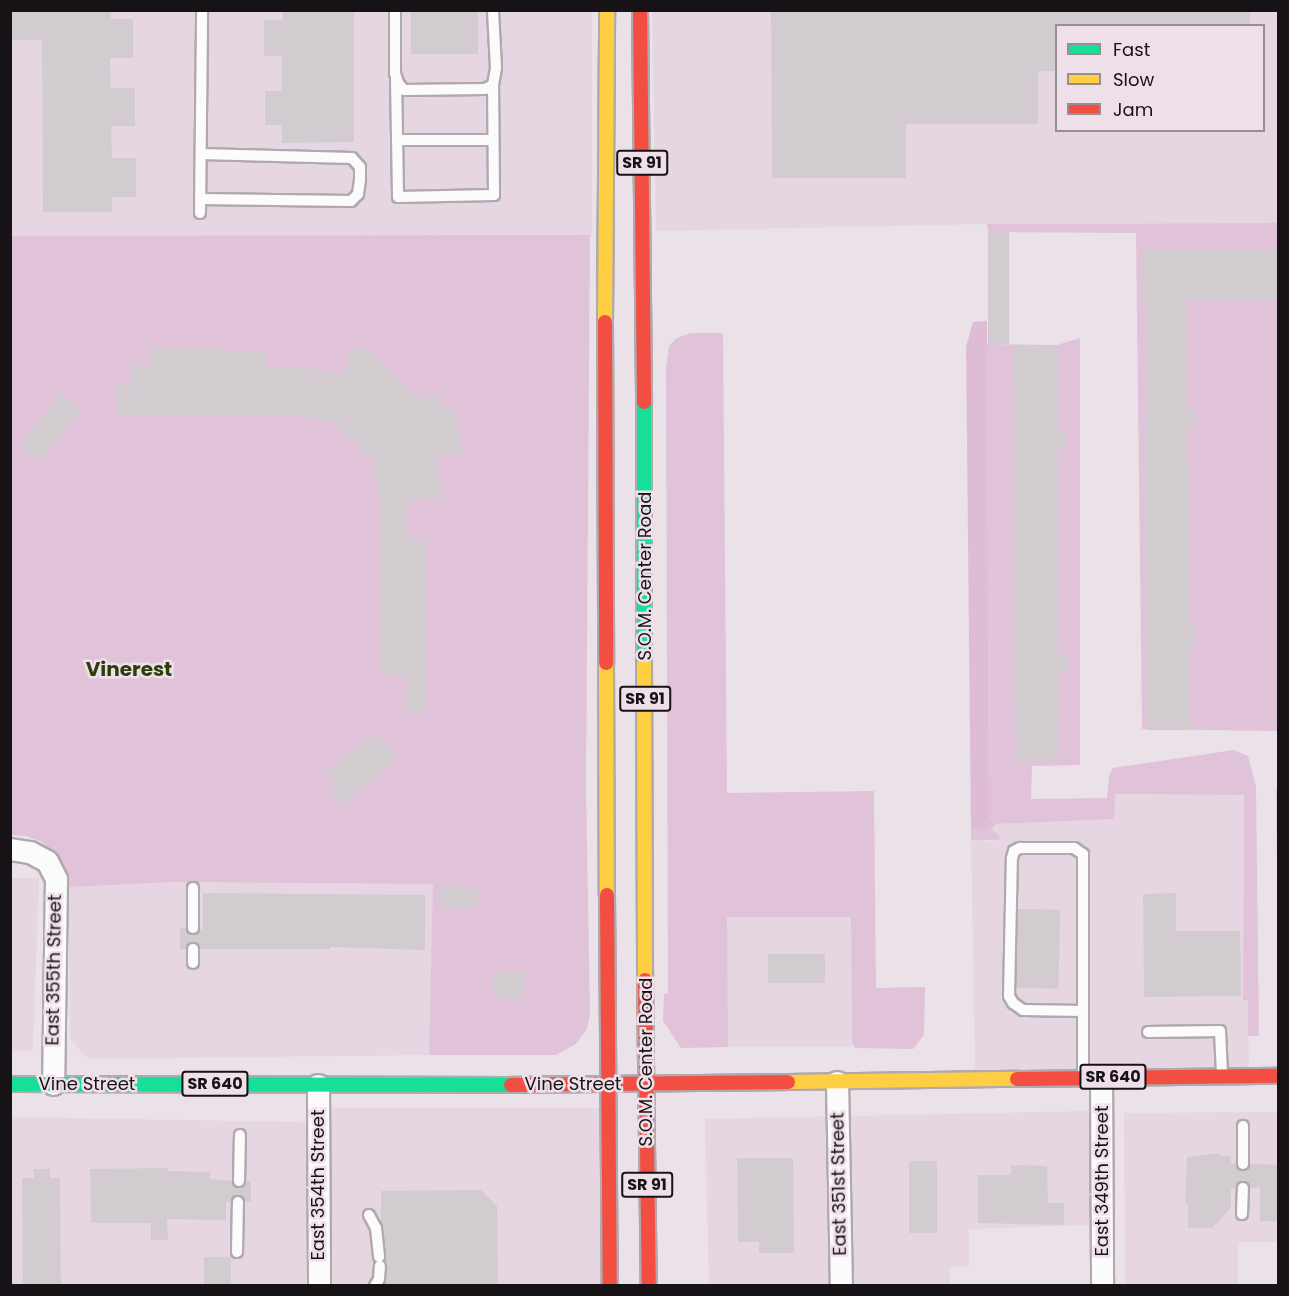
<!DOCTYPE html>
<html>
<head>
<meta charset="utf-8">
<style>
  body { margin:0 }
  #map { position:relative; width:1289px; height:1296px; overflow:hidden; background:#eae2e8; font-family:Poppins,sans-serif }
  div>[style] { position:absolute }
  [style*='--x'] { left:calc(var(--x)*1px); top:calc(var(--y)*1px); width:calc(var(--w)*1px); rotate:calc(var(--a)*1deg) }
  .built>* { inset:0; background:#e6d6e1; transform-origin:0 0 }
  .green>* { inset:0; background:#e0c3d8 }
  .forest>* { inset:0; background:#dfbcd5 }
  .building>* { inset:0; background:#d2ccd1; transform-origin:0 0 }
  .roads { filter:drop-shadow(2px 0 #b0a9ae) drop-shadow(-2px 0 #b0a9ae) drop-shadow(0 2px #b0a9ae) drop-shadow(0 -2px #b0a9ae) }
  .lane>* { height:10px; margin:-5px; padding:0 5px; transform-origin:5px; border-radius:5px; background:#fcfbfc }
  .street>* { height:21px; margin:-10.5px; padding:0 10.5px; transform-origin:10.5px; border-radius:10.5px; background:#fcfbfc }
  .fast>* { height:14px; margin:-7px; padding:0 7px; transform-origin:7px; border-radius:7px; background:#16e098 }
  .slow>* { height:14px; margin:-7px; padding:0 7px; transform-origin:7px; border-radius:7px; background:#ffcf43 }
  .jam>* { height:14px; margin:-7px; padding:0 7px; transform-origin:7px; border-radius:7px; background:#f24e42 }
  span { translate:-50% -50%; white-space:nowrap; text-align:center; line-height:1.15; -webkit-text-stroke:5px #eedfe9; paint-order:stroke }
  .shield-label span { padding:2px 4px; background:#eedfe9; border:2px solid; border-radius:4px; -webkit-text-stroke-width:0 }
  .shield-label { font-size:16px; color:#171216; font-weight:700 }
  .street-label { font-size:18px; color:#171216 }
  .neighbourhood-label { font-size:20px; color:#2c3f09; font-weight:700 }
  .frame { position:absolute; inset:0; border:12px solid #171216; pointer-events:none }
  .legend { position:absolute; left:1055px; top:24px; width:210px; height:108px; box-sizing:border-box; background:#eedfe9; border:2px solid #988d95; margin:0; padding:8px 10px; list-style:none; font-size:18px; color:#171216 }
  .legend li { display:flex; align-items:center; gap:12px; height:30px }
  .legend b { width:30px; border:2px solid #988d95 }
</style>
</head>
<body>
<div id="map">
  <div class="built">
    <div style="left:10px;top:11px;width:582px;height:225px"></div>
    <div style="clip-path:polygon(evenodd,652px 11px,1278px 11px,1278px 223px,987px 224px,656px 231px,652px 11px,1056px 26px,1264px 26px,1264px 130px,1056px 130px,1056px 26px)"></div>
    <div style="clip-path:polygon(1114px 794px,1244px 795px,1243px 999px,1248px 1000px,1249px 1071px,975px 1072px,971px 840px,997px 841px,991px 829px,995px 824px,1114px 819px)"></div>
    <div style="clip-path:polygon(11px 878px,39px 878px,33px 1050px,11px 1051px)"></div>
    <div style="clip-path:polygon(134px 882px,434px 884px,429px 1055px,94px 1059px,85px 1056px,70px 1039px,68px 887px)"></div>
    <div style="left:727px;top:917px;width:125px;height:130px"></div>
    <div style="left:322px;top:1108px;width:282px;height:177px"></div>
    <div style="clip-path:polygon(1090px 1111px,1091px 1225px,969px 1229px,969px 1266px,950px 1267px,950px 1285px,709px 1285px,705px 1119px)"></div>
    <div style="clip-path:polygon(1278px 1112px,1278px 1242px,1238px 1242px,1238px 1285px,1125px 1285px,1124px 1113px)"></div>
    <div style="left:10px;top:1117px;width:300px;height:168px;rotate:1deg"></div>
  </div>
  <div class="green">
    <div style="clip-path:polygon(1278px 223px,1278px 731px,1142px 729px,1136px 233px,988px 232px,987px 224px)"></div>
    <div style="clip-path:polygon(590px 235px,586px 787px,590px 1014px,587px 1029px,576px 1044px,556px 1055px,429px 1055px,433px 884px,172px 882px,68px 887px,66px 871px,57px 856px,42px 842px,26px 836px,11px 835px,11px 236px)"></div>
    <div style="clip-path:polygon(691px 333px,723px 333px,727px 793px,874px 791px,876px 988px,925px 987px,924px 1035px,913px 1049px,855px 1048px,852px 1043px,851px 917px,727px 917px,728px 1047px,681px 1048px,663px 1021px,664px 994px,668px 993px,666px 367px,669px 346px,677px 338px)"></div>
    <div style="clip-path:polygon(1080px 338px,1080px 765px,1032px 766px,1031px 799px,1107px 798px,1109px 776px,1113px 768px,1234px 750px,1248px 756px,1256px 786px,1259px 1036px,1248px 1036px,1248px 1000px,1243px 1000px,1244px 795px,1115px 794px,1114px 819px,996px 824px,992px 829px,1000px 837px,999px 840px,971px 840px,971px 830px,987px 829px,993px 821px,989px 821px,987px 344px,1057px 345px)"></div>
    <div style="clip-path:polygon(1278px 783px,1278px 940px,1276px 791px)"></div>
  </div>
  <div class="forest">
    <div style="clip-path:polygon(987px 321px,989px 820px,994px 821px,987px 829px,971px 830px,966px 347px,973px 322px)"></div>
  </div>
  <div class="building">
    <div style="clip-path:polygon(10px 10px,111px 10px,111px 19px,133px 19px,133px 58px,110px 58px,111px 88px,135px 88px,135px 126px,111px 126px,112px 158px,136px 158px,136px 197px,112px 197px,112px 212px,43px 212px,42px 40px,10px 40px)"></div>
    <div style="clip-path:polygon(283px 10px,354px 10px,354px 142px,282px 143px,282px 125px,265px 125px,265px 91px,282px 91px,282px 56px,264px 56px,264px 20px,283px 20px)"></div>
    <div style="left:411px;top:10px;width:67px;height:44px"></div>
    <div style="clip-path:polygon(771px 10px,1250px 10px,1250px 26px,1056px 26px,1056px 71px,1038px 71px,1038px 124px,906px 124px,906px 178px,772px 178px)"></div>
    <div style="left:988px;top:232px;width:21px;height:112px"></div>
    <div style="clip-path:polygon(1142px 249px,1278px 249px,1278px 300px,1188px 299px,1188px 409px,1196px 409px,1196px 428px,1188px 428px,1190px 626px,1196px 626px,1196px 645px,1190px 645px,1190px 730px,1147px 730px,1145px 299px,1142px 299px)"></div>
    <div style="clip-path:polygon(1014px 345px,1057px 345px,1057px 431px,1066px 431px,1066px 450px,1058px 450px,1058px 653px,1067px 653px,1067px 672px,1059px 672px,1058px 761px,1015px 761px)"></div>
    <div style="clip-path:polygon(152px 347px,223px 348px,223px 352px,265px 352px,265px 367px,301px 367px,344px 375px,350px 347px,371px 351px,422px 402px,432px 393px,455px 414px,463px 452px,435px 458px,442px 488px,441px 499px,407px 499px,407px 540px,426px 540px,426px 713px,406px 712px,407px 676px,380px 676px,380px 497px,372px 459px,333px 422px,298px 416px,118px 415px,116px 386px,132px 385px,132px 366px,152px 366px)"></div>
    <div style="left:62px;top:393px;width:26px;height:67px;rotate:40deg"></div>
    <div style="clip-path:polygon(374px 732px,397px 758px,340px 806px,328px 793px,338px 785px,326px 773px)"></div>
    <div style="left:440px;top:886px;width:38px;height:21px;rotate:2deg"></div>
    <div style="clip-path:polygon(203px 893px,425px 895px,425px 950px,330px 947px,330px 949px,200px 949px,194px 942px,189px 943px,186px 949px,180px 949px,180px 928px,186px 928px,192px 935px,203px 928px)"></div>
    <div style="clip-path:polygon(1176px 893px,1176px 931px,1240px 931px,1241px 996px,1144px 997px,1143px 894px)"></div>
    <div style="left:1018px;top:909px;width:42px;height:79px;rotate:1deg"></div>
    <div style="left:825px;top:954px;width:29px;height:57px;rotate:90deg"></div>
    <div style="left:493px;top:972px;width:30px;height:27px"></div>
    <div style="clip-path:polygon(1220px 1153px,1220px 1156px,1231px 1156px,1231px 1164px,1236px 1164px,1242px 1171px,1247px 1170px,1251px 1164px,1278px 1165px,1278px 1221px,1260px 1221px,1260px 1187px,1250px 1188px,1247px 1182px,1243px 1181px,1235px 1188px,1231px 1188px,1231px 1208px,1212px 1228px,1188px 1228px,1188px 1204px,1185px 1204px,1187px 1157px)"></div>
    <div style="clip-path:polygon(737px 1158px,793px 1158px,794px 1253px,759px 1253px,759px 1242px,738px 1242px)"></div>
    <div style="left:909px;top:1161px;width:28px;height:72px"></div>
    <div style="clip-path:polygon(1011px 1165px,1047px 1166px,1048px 1203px,1064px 1203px,1064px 1225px,978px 1223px,978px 1175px,1011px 1175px)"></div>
    <div style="clip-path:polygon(168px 1168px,168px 1171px,210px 1172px,210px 1179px,232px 1181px,238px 1188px,243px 1187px,247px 1181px,251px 1181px,251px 1202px,245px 1202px,241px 1195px,234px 1196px,231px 1202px,226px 1202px,226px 1220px,167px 1219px,168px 1240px,151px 1240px,151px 1223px,91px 1223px,90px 1169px)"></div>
    <div style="clip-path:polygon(33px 1169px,50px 1169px,50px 1178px,60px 1178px,61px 1286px,23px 1286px,22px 1178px,34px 1178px)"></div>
    <div style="clip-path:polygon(481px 1190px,497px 1206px,498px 1286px,384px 1286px,387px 1267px,381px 1222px,381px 1191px)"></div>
    <div style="left:204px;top:1257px;width:27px;height:29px"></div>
  </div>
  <div class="roads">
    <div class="lane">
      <div style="--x:395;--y:10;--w:63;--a:90"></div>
      <div style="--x:395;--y:73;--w:10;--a:73"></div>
      <div style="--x:398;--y:83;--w:9;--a:49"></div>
      <div style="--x:404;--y:90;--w:81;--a:-0.7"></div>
      <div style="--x:485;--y:89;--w:9;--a:-27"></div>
      <div style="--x:493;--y:85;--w:17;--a:-80"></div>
      <div style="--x:496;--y:68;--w:58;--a:-93"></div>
      <div style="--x:396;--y:79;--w:118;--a:89"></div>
      <div style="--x:398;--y:197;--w:96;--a:-1.2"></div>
      <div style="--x:494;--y:195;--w:110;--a:-90.5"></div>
      <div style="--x:397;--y:140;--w:96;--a:0"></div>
      <div style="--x:200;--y:199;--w:151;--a:0.8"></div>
      <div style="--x:351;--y:201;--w:10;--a:-45"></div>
      <div style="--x:358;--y:194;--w:14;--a:-82"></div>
      <div style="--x:360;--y:180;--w:13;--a:-90"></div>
      <div style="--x:360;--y:167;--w:12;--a:-132"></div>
      <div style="--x:352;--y:158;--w:151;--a:-178.5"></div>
      <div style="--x:200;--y:213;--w:203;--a:-89.4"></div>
      <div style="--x:193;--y:888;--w:40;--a:90"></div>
      <div style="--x:193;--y:963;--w:14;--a:-90"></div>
      <div style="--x:1083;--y:1011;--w:60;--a:-179"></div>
      <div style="--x:1023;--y:1010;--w:12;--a:-145"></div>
      <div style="--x:1013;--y:1003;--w:8;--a:-120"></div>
      <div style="--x:1009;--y:996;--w:138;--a:-88.8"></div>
      <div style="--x:1012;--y:858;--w:7;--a:-74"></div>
      <div style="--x:1014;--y:851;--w:7;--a:-27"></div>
      <div style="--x:1020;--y:848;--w:54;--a:0"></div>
      <div style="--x:1074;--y:848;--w:11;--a:34"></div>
      <div style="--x:1083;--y:854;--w:220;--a:90"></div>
      <div style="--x:1148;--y:1032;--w:72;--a:-0.8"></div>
      <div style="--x:1220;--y:1031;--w:43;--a:87.3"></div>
      <div style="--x:1243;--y:1164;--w:38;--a:-90"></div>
      <div style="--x:239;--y:1181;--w:46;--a:-88.8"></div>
      <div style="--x:1242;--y:1214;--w:26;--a:-88"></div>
      <div style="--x:369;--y:1215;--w:15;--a:62"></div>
      <div style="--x:376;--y:1228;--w:29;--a:84"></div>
      <div style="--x:237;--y:1252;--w:50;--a:-88.9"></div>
      <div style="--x:375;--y:1286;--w:8;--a:-60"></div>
      <div style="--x:379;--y:1279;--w:13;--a:-86"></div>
    </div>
    <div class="street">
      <div style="--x:10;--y:849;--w:20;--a:9"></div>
      <div style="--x:30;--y:852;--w:19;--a:28"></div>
      <div style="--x:47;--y:861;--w:20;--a:63"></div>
      <div style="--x:56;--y:879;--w:205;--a:90.8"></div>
      <div style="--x:1101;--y:1077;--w:209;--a:89.7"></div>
      <div style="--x:837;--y:1082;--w:204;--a:88.9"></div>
      <div style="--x:318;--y:1085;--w:201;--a:89.7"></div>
    </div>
    <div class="fast">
      <div style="--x:644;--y:402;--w:262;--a:90"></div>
      <div style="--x:10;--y:1084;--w:501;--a:0.11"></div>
    </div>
    <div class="slow">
      <div style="--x:605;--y:322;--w:312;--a:-89.6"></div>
      <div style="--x:606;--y:663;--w:232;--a:89.8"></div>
      <div style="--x:644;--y:664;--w:316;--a:89.8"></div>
      <div style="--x:788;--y:1082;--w:229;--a:-0.8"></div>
    </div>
    <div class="jam">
      <div style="--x:640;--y:10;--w:392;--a:89.4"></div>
      <div style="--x:605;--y:322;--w:341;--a:89.8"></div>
      <div style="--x:607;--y:895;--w:391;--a:89.6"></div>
      <div style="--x:645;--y:980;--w:306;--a:89.3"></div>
      <div style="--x:1017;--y:1079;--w:261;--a:-0.7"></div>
      <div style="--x:511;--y:1085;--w:277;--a:-0.6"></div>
    </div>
  </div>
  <div class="shield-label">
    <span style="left:642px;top:163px">SR 91</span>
    <span style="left:645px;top:699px">SR 91</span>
    <span style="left:1113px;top:1077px">SR 640</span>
    <span style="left:215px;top:1084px">SR 640</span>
    <span style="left:647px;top:1185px">SR 91</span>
  </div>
  <div class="street-label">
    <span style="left:645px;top:576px;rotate:-90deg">S.O.M. Center Road</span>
    <span style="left:54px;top:970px;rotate:-89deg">East 355th Street</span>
    <span style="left:646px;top:1062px;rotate:-90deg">S.O.M. Center Road</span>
    <span style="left:87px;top:1084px">Vine Street</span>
    <span style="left:573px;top:1084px">Vine Street</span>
    <span style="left:1102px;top:1181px;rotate:-90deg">East 349th Street</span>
    <span style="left:839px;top:1184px;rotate:-91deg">East 351st Street</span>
    <span style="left:318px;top:1185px;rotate:-90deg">East 354th Street</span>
  </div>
  <div class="neighbourhood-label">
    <span style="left:129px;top:669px">Vinerest</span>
  </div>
  <div class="frame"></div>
  <ul class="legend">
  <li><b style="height:8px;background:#16e098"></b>Fast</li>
  <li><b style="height:8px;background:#ffcf43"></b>Slow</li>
  <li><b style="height:8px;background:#f24e42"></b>Jam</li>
  </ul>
</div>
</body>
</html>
